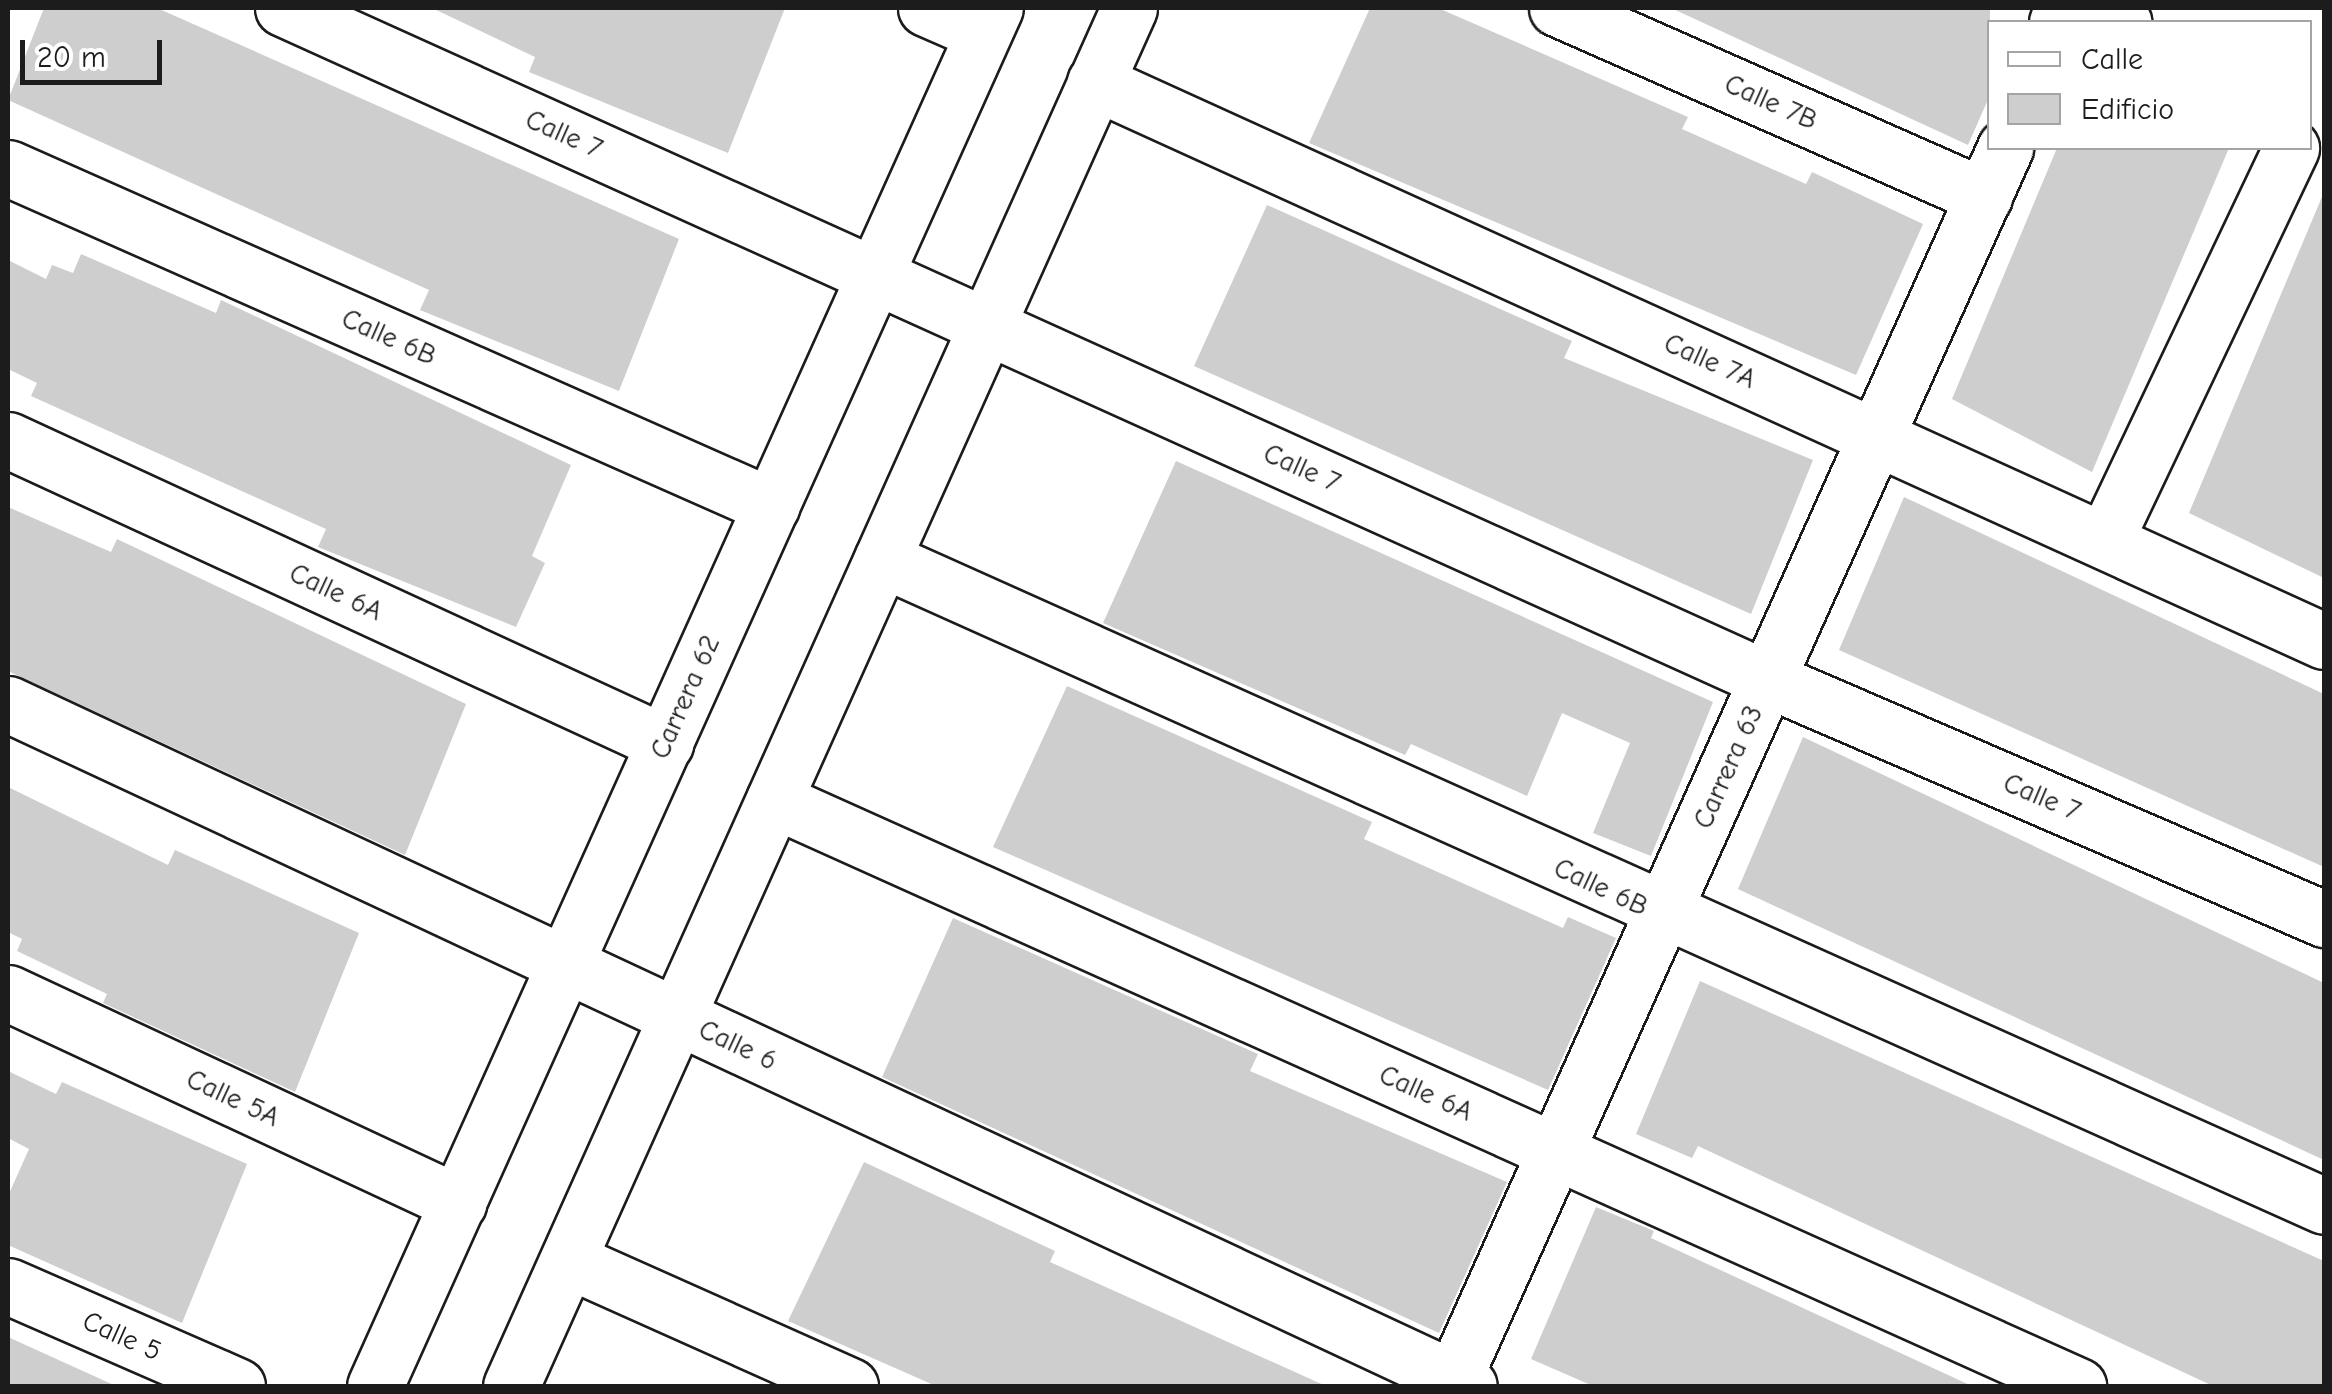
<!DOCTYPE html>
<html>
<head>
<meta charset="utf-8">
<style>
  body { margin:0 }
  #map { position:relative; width:2332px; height:1394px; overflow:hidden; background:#fff; font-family:"Comic Neue",sans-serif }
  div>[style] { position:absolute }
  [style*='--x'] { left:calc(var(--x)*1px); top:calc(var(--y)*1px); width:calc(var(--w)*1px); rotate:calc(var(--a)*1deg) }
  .building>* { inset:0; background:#cecece }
  .roads { filter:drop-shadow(2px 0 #1c1c1c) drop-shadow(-2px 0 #1c1c1c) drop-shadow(0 2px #1c1c1c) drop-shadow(0 -2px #1c1c1c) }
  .minor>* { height:55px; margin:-27.5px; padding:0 27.5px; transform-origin:27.5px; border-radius:27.5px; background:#fff }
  span { translate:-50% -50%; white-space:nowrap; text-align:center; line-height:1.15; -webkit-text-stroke:8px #fff; paint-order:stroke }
  .street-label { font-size:28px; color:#1c1c1c }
  .frame { position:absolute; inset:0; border:10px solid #1c1c1c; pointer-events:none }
  .legend { position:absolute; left:1987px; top:20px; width:325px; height:130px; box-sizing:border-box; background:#fff; border:2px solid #a4a4a4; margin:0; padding:12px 18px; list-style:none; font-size:30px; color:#1c1c1c }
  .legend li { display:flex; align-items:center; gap:20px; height:50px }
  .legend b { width:50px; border:2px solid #a4a4a4 }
  .scale { position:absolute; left:20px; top:40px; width:142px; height:45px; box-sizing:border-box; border:5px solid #1c1c1c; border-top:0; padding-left:12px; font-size:30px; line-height:35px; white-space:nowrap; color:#1c1c1c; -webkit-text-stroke:8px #fff; paint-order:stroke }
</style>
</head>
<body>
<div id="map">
  <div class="building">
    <div style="clip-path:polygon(44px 8px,157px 8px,679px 239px,619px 391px,420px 310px,429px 290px,8px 100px)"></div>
    <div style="clip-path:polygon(432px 8px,785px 8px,728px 153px,529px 72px,535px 57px)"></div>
    <div style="clip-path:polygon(1370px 8px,1438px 8px,1688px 117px,1682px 129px,1806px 184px,1812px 172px,1923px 224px,1856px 375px,1309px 143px)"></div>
    <div style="clip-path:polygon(1671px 8px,1990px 8px,1990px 95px,1968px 145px)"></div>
    <div style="clip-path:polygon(2057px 148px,2229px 148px,2092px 472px,1952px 399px)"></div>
    <div style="clip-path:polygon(2324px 192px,2324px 578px,2189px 513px)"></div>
    <div style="clip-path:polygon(1267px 205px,1572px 341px,1564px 358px,1813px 460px,1751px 614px,1194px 366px)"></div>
    <div style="clip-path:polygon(81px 254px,216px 313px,221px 300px,571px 465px,532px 556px,545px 563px,516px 627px,318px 547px,326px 529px,31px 396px,37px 383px,8px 369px,8px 260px,46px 279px,52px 265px,73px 273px)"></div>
    <div style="clip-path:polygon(1176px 461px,1713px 702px,1651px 856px,1593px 833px,1630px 743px,1562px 713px,1527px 796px,1411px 744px,1405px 755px,1103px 623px)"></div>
    <div style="clip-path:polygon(1904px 497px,2324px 694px,2324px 867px,1839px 650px)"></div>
    <div style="clip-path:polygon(8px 507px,111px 552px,117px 539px,466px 704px,405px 855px,8px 671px)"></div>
    <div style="clip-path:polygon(1067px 686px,1372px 822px,1364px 839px,1563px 928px,1568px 917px,1616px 938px,1548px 1090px,993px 847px)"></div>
    <div style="clip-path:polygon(1803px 737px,2324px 983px,2324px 1160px,1738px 889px)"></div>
    <div style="clip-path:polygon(8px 787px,168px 865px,175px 850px,359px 933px,295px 1092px,103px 1003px,107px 994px,17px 951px,22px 939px,8px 932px)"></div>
    <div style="clip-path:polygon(953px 918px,1258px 1054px,1250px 1071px,1507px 1182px,1439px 1333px,882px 1077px)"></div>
    <div style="clip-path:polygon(1700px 981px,2324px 1261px,2324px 1386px,2213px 1386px,1698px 1146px,1692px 1158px,1636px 1134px)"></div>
    <div style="clip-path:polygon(8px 1071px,56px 1094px,62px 1082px,247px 1164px,182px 1323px,8px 1245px,8px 1196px,29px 1149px,8px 1138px)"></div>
    <div style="clip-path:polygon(864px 1162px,1055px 1251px,1050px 1262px,1326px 1386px,936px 1386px,788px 1321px)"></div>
    <div style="clip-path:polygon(1596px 1207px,1654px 1231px,1651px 1238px,1972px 1386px,1593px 1386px,1531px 1359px)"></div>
    <div style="clip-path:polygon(8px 1337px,116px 1386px,8px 1386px)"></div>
  </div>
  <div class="roads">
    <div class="minor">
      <div style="--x:283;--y:8;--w:1629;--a:24.33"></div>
      <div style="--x:1767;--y:679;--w:607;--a:23.31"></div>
      <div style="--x:926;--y:8;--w:62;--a:23.7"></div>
      <div style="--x:1557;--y:8;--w:467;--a:23.8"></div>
      <div style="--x:2097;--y:8;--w:30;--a:28"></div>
      <div style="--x:2057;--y:22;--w:15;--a:-67"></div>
      <div style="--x:1095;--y:82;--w:1350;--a:24.46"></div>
      <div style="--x:8;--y:168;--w:835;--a:23.89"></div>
      <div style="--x:8;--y:440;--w:724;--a:24.76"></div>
      <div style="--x:2105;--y:540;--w:434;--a:-64.6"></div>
      <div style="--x:882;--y:559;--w:1580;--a:24.16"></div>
      <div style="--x:8;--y:704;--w:1612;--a:25.02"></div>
      <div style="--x:774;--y:800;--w:1430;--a:24.2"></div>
      <div style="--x:8;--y:993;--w:497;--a:25"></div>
      <div style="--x:568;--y:1260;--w:309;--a:24.1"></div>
      <div style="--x:8;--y:1286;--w:250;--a:23.6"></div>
      <div style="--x:375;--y:1386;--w:1511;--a:-65.78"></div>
      <div style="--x:511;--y:1386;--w:1510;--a:-65.84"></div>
      <div style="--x:1450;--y:1386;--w:1357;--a:-65.85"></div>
    </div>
  </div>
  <div class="street-label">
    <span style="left:1771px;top:102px;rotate:24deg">Calle 7B</span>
    <span style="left:564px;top:134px;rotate:24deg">Calle 7</span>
    <span style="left:389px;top:337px;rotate:24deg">Calle 6B</span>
    <span style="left:1710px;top:361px;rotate:24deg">Calle 7A</span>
    <span style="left:1302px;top:468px;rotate:24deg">Calle 7</span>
    <span style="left:336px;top:592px;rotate:25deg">Calle 6A</span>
    <span style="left:685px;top:697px;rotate:-66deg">Carrera 62</span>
    <span style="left:1728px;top:767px;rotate:-66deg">Carrera 63</span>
    <span style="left:2042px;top:797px;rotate:23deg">Calle 7</span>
    <span style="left:1601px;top:887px;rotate:25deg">Calle 6B</span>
    <span style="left:738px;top:1045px;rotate:25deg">Calle 6</span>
    <span style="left:1426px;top:1093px;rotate:24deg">Calle 6A</span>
    <span style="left:233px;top:1098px;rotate:25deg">Calle 5A</span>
    <span style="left:122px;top:1336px;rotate:24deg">Calle 5</span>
  </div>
  <div class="frame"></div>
  <ul class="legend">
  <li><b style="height:12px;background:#fff"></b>Calle</li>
  <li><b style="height:28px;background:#cecece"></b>Edificio</li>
  </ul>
  <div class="scale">20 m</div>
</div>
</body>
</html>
